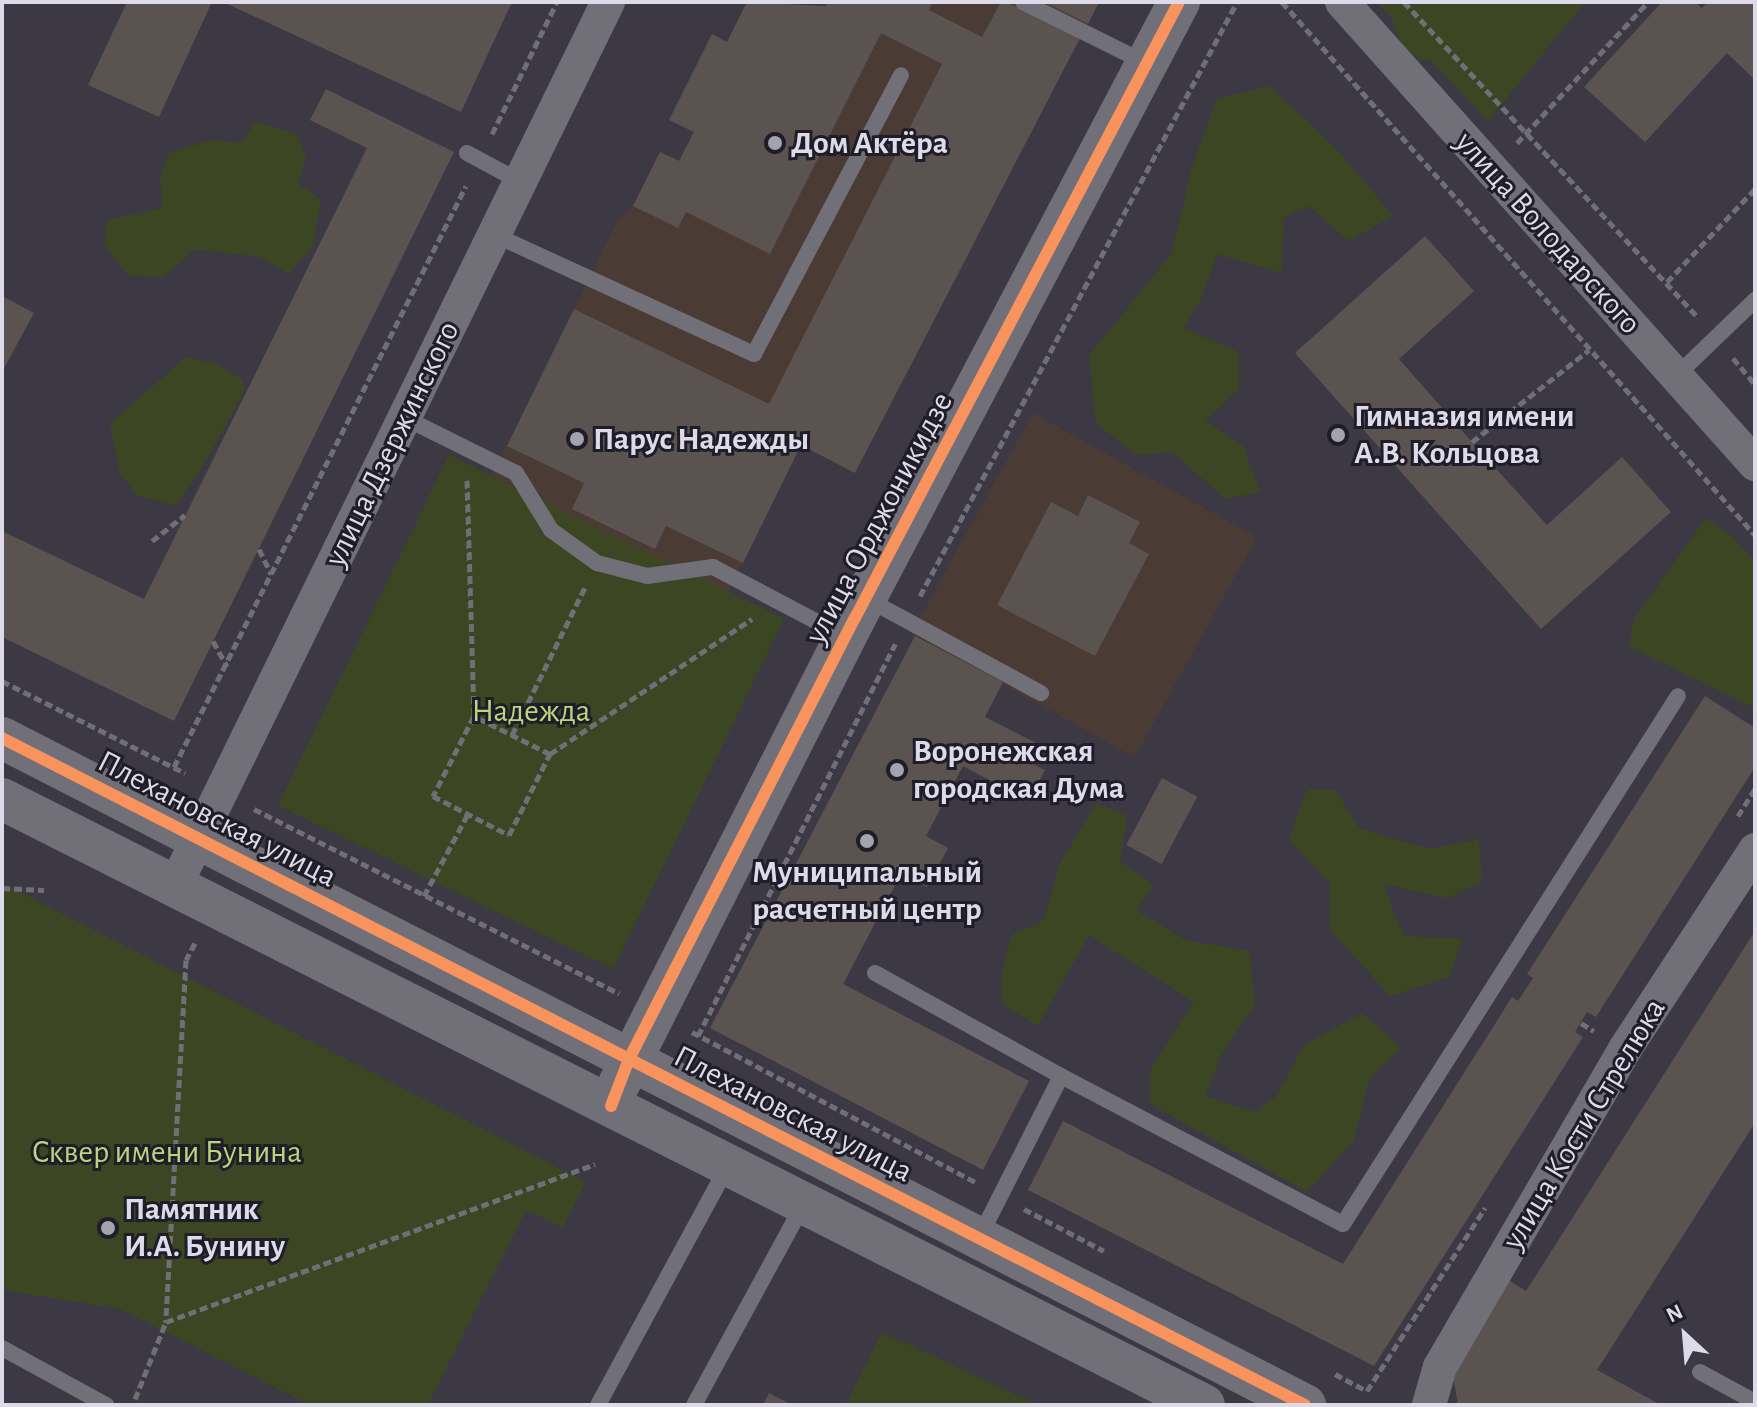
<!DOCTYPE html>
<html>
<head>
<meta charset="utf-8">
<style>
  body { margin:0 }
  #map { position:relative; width:1757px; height:1407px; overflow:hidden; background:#3c3945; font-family:"Alegreya Sans",sans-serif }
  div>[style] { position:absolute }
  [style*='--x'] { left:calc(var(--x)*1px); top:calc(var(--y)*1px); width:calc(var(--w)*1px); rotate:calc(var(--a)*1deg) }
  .commercial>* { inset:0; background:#4a3b34; transform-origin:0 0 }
  .green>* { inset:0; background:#3c4623; transform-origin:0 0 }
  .building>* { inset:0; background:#5a5350; transform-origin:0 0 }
  .path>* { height:5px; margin-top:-2.5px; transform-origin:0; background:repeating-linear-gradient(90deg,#706f77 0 8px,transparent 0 12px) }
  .service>* { height:16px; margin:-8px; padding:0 8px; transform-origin:8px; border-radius:8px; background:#716f78 }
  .minor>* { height:34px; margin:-17px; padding:0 17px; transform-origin:17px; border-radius:17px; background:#716f78 }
  .tertiary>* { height:42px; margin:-21px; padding:0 21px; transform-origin:21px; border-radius:21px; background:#716f78 }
  .cycleway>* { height:12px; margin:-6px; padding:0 6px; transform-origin:6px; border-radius:6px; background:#f8935d }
  .dots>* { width:22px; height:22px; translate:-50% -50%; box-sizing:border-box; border:4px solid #1f1d28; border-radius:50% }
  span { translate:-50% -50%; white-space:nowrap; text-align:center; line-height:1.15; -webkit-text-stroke:6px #1f1d28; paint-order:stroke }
  .poi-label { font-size:32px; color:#dddae9; font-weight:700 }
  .left { translate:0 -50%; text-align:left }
  .street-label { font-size:32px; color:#dddae9 }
  .park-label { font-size:32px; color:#bbd57e }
  .frame { position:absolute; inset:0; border:4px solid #dddae9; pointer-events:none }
  .north { position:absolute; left:1645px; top:1295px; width:80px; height:80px; -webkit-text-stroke:6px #1f1d28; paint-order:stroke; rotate:334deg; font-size:22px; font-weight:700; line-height:32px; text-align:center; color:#dddae9 }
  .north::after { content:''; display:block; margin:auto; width:28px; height:36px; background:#dddae9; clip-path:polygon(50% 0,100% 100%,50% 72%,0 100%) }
</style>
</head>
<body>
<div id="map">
  <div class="commercial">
    <div style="clip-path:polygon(747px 2px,825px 6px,828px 2px,1099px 2px,855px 473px,800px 445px,728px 593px,491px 477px,618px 220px,633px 206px,660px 152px,680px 160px,694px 132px,669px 120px,712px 34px,727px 42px)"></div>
    <div style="left:1033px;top:413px;width:256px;height:252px;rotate:29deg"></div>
  </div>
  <div class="green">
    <div style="clip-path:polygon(1377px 2px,1585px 2px,1488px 121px,1430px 59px,1423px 62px,1403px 47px,1391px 17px)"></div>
    <div style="clip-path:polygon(1269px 86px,1336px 148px,1393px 216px,1349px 241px,1309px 206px,1284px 218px,1281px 273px,1217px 254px,1203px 295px,1184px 328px,1239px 352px,1239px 389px,1205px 421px,1244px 447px,1260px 492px,1226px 499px,1172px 452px,1136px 455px,1096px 423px,1089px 356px,1172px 253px,1192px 166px,1217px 99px)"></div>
    <div style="clip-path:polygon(256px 122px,297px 134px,306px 156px,298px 184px,321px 199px,313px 247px,289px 273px,260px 257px,195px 249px,163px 277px,128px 276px,104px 244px,107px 220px,162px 208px,160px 176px,170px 152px,213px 140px,241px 143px)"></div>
    <div style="clip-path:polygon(186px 357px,214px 363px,242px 379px,245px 389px,206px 461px,175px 506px,137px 495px,120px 474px,110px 424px)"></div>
    <div style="left:449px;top:455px;width:373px;height:390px;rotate:26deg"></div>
    <div style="clip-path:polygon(1706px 518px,1732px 536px,1755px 562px,1755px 708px,1629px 647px,1634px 619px)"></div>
    <div style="clip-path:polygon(1307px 789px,1335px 790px,1360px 829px,1430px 849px,1479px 839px,1482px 882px,1447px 898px,1383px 884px,1404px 936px,1463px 939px,1449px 977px,1390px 996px,1330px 930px,1330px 884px,1289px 839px)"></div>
    <div style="clip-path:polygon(1096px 803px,1127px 816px,1120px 861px,1154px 885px,1136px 910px,1186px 940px,1249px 951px,1255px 1004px,1223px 1052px,1205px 1096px,1255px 1112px,1276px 1097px,1304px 1045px,1362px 1013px,1401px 1048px,1369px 1079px,1354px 1140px,1307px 1192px,1150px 1104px,1150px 1070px,1194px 1002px,1089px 935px,1038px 1026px,1002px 1004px,1002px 972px,1012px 935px,1044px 920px,1059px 866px)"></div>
    <div style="clip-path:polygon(2px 883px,586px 1182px,563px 1228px,526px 1210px,428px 1405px,310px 1405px,120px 1309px,2px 1290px)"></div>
    <div style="clip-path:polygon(882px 1332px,1039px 1405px,846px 1405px)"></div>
  </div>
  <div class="building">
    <div style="clip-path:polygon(127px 2px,212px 2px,159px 117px,88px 85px)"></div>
    <div style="clip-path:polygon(223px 2px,512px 2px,461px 112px)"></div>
    <div style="clip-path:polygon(747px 2px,825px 6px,828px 2px,933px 2px,929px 10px,982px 37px,1001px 2px,1006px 2px,1080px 38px,855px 473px,801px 445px,743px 563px,666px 526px,655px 549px,572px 509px,584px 483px,507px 446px,574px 309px,769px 404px,942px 64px,881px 33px,770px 254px,686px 212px,678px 228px,633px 206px,660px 152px,679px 161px,694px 132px,669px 120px,712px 34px,727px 42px)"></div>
    <div style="clip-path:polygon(1044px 2px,1099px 2px,1088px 24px)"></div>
    <div style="clip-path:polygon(1662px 2px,1695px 2px,1702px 8px,1708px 2px,1755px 2px,1755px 80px,1727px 53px,1645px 142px,1584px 87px)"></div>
    <div style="clip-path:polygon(326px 89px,454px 152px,174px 721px,2px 637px,2px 531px,144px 599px,367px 148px,310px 120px)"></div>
    <div style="clip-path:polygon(1425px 236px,1474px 291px,1399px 359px,1472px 442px,1547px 525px,1622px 457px,1671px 512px,1541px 629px,1295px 353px)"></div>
    <div style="clip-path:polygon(2px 296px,34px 313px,2px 372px)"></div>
    <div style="clip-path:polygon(1088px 495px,1140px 522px,1129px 543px,1149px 554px,1095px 656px,997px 605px,1051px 502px,1078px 516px)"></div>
    <div style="clip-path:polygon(915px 636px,1003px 682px,985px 717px,1044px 747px,1035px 765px,1045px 770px,1029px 801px,963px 766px,926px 836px,948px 848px,927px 887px,901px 874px,843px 984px,1029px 1081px,983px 1170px,710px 1028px)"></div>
    <div style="clip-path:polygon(1705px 696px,1755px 728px,1755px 767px,1596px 1017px,1587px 1012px,1575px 1032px,1583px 1037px,1374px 1366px,1028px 1190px,1063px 1121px,1343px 1264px,1512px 997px,1518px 1001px,1533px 978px,1527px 974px)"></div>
    <div style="left:1162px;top:778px;width:40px;height:76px;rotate:28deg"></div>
    <div style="clip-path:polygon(1755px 931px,1755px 1123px,1597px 1370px,1661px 1405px,1458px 1405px,1451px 1364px,1505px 1278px,1526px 1291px)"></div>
    <div style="clip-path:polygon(769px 1393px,792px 1405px,763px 1405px)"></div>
  </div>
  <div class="path">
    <div style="--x:1282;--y:2;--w:713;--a:48.41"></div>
    <div style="--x:1404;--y:2;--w:431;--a:47"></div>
    <div style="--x:492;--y:134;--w:147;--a:-63.8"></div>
    <div style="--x:1517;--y:143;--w:192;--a:-47.1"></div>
    <div style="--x:1667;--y:282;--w:128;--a:-46.6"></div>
    <div style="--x:1733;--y:358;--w:34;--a:50"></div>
    <div style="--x:1472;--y:442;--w:149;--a:-38.2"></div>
    <div style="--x:467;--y:480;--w:236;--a:88.3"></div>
    <div style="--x:474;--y:716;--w:90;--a:117.1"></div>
    <div style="--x:433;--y:796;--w:85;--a:27.2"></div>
    <div style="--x:509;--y:835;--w:91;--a:-63.2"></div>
    <div style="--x:550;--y:754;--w:85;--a:-153.4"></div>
    <div style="--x:152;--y:541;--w:42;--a:-38.2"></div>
    <div style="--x:259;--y:549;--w:28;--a:64"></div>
    <div style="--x:920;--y:596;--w:673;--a:-61.91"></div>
    <div style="--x:213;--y:641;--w:29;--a:61"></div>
    <div style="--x:2;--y:681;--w:205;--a:26.7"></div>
    <div style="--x:512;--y:735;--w:165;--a:-63.7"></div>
    <div style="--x:550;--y:754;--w:243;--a:-33.8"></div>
    <div style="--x:174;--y:767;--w:650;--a:-63.32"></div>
    <div style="--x:254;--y:809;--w:409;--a:26.8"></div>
    <div style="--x:1738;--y:816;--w:32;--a:-58"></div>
    <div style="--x:2;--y:888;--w:42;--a:2.7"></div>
    <div style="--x:424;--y:896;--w:93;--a:-61.8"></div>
    <div style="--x:195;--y:943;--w:19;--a:118"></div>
    <div style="--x:186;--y:960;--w:363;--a:93.2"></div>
    <div style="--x:166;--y:1322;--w:457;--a:-20.2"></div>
    <div style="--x:1581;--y:1023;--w:15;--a:32"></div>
    <div style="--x:692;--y:1032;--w:323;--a:27.9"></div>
    <div style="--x:698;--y:1036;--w:439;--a:-63.3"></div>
    <div style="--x:1024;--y:1209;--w:90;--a:27.7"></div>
    <div style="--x:1335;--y:1374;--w:36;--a:28"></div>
    <div style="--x:1367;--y:1391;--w:218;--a:-57.2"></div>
    <div style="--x:135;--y:1399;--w:83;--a:-68.1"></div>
  </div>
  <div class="service">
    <div style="--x:1023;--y:2;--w:137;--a:26.4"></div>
    <div style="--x:467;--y:153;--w:61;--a:28.2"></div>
    <div style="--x:495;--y:235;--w:285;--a:24.7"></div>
    <div style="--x:754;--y:354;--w:315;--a:-62.2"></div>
    <div style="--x:1676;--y:376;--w:110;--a:-43.9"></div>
    <div style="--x:405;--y:418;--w:124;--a:26.4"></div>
    <div style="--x:516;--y:473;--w:67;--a:58.4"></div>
    <div style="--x:551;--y:530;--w:57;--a:35.7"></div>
    <div style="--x:597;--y:563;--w:52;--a:14.6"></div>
    <div style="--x:647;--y:576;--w:67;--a:-7.8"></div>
    <div style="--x:713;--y:567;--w:148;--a:27.8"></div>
    <div style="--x:867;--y:599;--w:198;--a:28.4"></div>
    <div style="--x:875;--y:973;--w:213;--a:29"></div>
    <div style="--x:980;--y:1236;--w:179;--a:-63.1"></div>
    <div style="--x:1061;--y:1076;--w:318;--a:27.7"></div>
    <div style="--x:1343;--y:1224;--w:625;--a:-57.61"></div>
    <div style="--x:2;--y:1348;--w:119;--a:28.7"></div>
    <div style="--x:1700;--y:1372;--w:63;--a:28.6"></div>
    <div style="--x:598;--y:1405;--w:271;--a:-61.5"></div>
    <div style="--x:694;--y:1405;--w:228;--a:-61.4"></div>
  </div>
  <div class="minor">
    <div style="--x:1342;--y:2;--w:620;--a:48.21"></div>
    <div style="--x:175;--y:886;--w:984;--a:-63.9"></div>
    <div style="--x:1429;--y:1405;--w:40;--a:-74"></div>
    <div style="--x:1440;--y:1367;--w:368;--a:-59.8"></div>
    <div style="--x:1625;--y:1049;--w:238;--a:-56.8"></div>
  </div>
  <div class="tertiary">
    <div style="--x:2;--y:738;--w:1464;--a:27.11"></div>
    <div style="--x:2;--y:799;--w:1346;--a:26.76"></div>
    <div style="--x:619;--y:1084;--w:522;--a:-63.14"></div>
    <div style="--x:855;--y:618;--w:696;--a:-62.26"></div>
  </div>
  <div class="cycleway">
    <div style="--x:2;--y:738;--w:1464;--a:27.11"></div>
    <div style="--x:611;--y:1106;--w:50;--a:-69"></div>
    <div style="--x:629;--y:1059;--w:496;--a:-62.9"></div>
    <div style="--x:855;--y:618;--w:696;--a:-62.26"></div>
  </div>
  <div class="dots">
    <div style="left:775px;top:143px;background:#a5a2b0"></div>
    <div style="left:1338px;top:435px;background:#a5a2b0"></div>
    <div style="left:577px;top:439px;background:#a5a2b0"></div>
    <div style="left:897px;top:770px;background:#a5a2b0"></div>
    <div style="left:867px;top:841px;background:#a5a2b0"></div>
    <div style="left:108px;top:1228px;background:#a5a2b0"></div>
  </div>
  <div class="poi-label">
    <span class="left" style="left:791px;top:143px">Дом Актёра</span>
    <span class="left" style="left:1354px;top:435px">Гимназия имени<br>А.В. Кольцова</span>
    <span class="left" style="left:593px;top:439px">Парус Надежды</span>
    <span class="left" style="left:913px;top:770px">Воронежская<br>городская Дума</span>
    <span style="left:867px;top:891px">Муниципальный<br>расчетный центр</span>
    <span class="left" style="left:124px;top:1228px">Памятник<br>И.А. Бунину</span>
  </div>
  <div class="street-label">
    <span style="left:1548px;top:233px;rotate:48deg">улица Володарского</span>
    <span style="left:392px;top:444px;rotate:-64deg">улица Дзержинского</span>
    <span style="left:879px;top:518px;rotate:-62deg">улица Орджоникидзе</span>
    <span style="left:217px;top:819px;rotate:27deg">Плехановская улица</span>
    <span style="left:793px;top:1114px;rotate:27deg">Плехановская улица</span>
    <span style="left:1584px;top:1124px;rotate:-59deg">улица Кости Стрелюка</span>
  </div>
  <div class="park-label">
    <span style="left:531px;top:711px">Надежда</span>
    <span style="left:167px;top:1152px">Cквер имени Бунина</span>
  </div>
  <div class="frame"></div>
  <div class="north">N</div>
</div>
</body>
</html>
